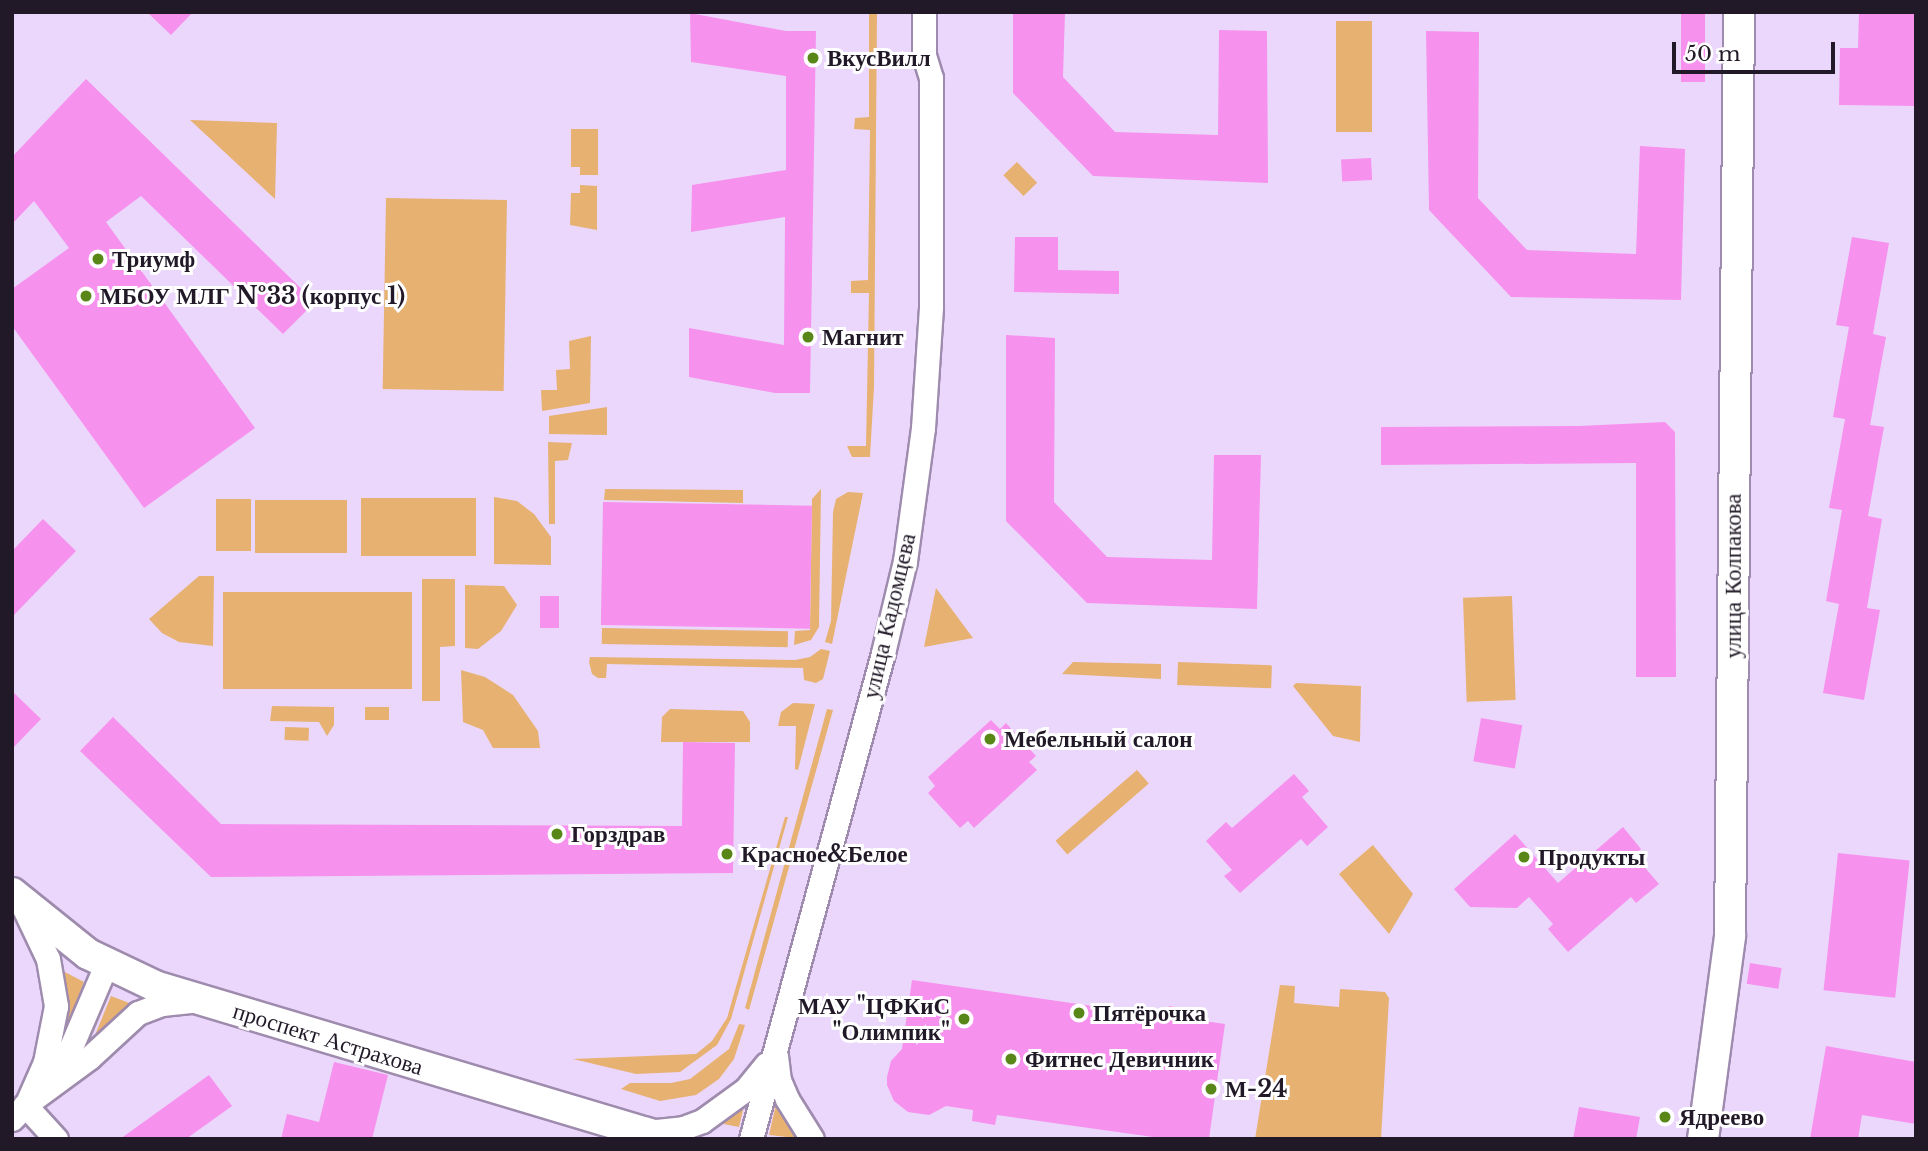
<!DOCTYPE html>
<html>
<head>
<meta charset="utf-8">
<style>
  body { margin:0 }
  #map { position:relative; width:1928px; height:1151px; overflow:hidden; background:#ecd7fc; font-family:"Libre Baskerville",serif }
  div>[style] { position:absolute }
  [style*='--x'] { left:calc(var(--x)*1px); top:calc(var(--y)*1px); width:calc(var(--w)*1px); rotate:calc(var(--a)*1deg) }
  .green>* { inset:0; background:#e6b171; transform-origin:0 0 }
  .building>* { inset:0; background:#f691ed; transform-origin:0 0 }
  .roads { filter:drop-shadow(2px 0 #9e8bad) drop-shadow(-2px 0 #9e8bad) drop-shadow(0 2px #9e8bad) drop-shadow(0 -2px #9e8bad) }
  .minor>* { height:23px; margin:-11.5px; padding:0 11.5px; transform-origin:11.5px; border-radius:11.5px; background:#fff }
  .tertiary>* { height:30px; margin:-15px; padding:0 15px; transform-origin:15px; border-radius:15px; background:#fff }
  .dots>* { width:19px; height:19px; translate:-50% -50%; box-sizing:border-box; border:4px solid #fff; border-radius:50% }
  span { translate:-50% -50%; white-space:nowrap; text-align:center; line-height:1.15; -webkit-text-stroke:6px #fff; paint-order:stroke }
  .poi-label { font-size:23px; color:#211927; font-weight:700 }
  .left { translate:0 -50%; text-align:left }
  .right { translate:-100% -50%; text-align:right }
  .street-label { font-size:23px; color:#211927 }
  .frame { position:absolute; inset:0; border:14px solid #211927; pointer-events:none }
  .scale { position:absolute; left:1672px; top:42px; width:163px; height:32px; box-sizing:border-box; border:4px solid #211927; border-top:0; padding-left:9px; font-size:21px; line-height:24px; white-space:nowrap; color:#211927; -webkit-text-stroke:5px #fff; paint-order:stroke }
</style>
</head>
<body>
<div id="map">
  <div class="green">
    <div style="clip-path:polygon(869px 12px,877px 12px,874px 387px,870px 457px,852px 457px,847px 446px,866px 446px,869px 293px,851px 293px,851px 281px,868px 280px,870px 130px,854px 129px,855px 118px,869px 117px)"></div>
    <div style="left:1372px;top:21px;width:111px;height:36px;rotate:90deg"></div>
    <div style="clip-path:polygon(190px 120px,277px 123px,275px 199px)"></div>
    <div style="clip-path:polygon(571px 129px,598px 129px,598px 175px,580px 175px,580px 167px,571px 167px)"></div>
    <div style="left:1017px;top:162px;width:29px;height:19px;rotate:46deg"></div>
    <div style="clip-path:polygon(580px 185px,597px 186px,597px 230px,570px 225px,571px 193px,580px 193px)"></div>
    <div style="left:386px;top:198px;width:121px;height:191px;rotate:1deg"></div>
    <div style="clip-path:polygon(591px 336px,590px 403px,542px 411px,541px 390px,557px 390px,556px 370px,570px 369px,569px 341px)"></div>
    <div style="clip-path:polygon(607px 407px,607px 435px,549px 434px,549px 416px)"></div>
    <div style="clip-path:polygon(548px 442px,572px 443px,568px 460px,555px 461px,555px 524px,549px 524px)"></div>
    <div style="clip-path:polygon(605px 489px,743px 490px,743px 503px,604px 500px)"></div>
    <div style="clip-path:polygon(821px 489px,819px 627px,811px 640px,794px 645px,795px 631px,810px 630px,812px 499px)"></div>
    <div style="clip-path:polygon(848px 492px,863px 493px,832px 644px,825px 642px,831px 621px,833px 512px,836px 499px)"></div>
    <div style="clip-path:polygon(494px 497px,517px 501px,534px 514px,551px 537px,551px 565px,494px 564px)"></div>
    <div style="left:361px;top:498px;width:115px;height:58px"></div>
    <div style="left:216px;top:499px;width:35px;height:52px"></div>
    <div style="left:255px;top:500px;width:92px;height:53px"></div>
    <div style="clip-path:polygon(199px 576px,214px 576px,213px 646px,179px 642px,162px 633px,149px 619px)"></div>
    <div style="clip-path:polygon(422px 579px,455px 579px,455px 646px,440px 647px,440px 701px,422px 701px)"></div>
    <div style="clip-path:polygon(465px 585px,504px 586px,517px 605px,501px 631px,478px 649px,465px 648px)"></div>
    <div style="clip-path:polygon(936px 588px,973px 638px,924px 647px)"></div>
    <div style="left:223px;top:592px;width:189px;height:97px"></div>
    <div style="left:1512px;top:596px;width:104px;height:49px;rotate:88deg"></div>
    <div style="left:602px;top:628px;width:186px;height:16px;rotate:1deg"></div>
    <div style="clip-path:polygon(821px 649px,830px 651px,823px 679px,816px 683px,804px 680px,803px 668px,607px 664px,606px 678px,598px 678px,592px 674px,589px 662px,590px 657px,795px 660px,810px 657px)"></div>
    <div style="clip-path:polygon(1073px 662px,1161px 664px,1161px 679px,1062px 674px)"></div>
    <div style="left:1178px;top:662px;width:94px;height:23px;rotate:2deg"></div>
    <div style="clip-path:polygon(461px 670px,485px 677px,513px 695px,538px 731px,540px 748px,493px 748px,483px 730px,463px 722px)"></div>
    <div style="clip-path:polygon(1296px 683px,1361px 686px,1360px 742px,1333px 736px,1293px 686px)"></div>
    <div style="clip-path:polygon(793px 703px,815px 704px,798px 770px,795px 769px,796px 726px,778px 726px,781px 712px)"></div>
    <div style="clip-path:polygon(272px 706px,334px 707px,334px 725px,327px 736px,319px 722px,270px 721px)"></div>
    <div style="left:365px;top:707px;width:24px;height:13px"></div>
    <div style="clip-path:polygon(670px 709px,743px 711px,750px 722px,750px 742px,661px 742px,662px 717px)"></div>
    <div style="clip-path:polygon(827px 709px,833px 710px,749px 1010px,745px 1008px)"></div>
    <div style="left:285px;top:727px;width:24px;height:13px;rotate:2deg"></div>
    <div style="left:1137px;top:770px;width:18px;height:108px;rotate:49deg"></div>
    <div style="clip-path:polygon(785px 817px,788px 817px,731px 1019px,717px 1045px,680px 1072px,636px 1074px,573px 1059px,696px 1054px,712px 1041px,727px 1018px)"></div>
    <div style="clip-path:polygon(1373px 845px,1413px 894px,1389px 934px,1339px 874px)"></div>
    <div style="clip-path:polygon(61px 970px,84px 982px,65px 1031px,66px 1007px)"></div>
    <div style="clip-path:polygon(1280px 985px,1295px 986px,1294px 1003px,1339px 1007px,1340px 989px,1385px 992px,1389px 998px,1381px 1139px,1255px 1139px)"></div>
    <div style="clip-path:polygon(111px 996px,137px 1006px,89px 1050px)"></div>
    <div style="clip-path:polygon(739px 1024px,745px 1025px,734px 1059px,719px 1079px,696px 1095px,660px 1101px,621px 1089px,630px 1083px,671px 1083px,690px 1079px,729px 1049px)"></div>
    <div style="clip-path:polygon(779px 1091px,805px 1139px,769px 1135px)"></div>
    <div style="clip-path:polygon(747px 1093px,739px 1127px,713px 1122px)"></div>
  </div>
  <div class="building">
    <div style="clip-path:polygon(147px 12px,193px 12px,171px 35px)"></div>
    <div style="clip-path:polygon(1013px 12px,1065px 12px,1063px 77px,1115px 132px,1218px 135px,1219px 30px,1267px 31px,1268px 183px,1093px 176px,1013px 93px)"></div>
    <div style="left:1681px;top:12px;width:24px;height:70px"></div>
    <div style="clip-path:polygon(1859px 12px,1916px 12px,1916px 106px,1839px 105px,1840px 48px,1858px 48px)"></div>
    <div style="clip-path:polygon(690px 13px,786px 31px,816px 31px,810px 393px,775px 393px,689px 377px,689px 328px,784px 345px,785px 217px,691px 232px,692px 185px,786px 170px,786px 76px,691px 62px)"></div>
    <div style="clip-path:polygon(1426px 31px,1479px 32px,1478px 198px,1527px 250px,1636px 254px,1640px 146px,1685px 149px,1681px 300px,1511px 297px,1429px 210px)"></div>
    <div style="clip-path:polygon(86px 79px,315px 302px,283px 334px,141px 196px,106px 222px,255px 428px,144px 508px,12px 326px,12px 289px,69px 248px,34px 201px,12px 224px,12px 157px)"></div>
    <div style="left:1371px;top:158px;width:22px;height:30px;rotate:87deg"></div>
    <div style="clip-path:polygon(1015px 237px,1058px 237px,1058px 270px,1119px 271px,1119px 294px,1014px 292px)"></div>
    <div style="clip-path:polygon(1852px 237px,1889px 243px,1873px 334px,1886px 337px,1870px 425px,1884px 427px,1868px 516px,1882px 519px,1867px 608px,1880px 610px,1864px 700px,1823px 693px,1839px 604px,1826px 601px,1842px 510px,1829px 508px,1845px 419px,1833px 417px,1849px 327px,1836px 325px)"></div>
    <div style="clip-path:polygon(1006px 335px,1055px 338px,1054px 502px,1107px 557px,1212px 560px,1214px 455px,1261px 455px,1257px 609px,1087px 603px,1006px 521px)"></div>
    <div style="clip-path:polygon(1665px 422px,1675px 432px,1676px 677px,1636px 677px,1636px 463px,1381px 465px,1381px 427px,1579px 426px)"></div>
    <div style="left:603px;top:502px;width:209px;height:123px;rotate:1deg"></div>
    <div style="clip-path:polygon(43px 519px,76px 551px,12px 617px,12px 551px)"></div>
    <div style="left:540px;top:596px;width:19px;height:32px"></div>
    <div style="clip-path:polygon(12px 691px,41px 719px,12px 749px)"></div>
    <div style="clip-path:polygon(113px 717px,221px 824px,682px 826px,683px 742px,735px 743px,733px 873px,211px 877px,80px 751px)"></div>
    <div style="left:1481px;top:718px;width:42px;height:44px;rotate:10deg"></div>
    <div style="clip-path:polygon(991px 720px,1000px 729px,1006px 723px,1036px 756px,1029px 762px,1037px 770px,974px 828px,968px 821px,960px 828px,928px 793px,935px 786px,928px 777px)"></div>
    <div style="clip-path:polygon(1294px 774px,1309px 791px,1302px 797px,1328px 827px,1307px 846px,1301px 839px,1240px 893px,1224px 876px,1232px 870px,1206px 841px,1226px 822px,1232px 828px)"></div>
    <div style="clip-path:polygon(1623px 827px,1641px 849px,1634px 855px,1659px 884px,1636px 903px,1631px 897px,1568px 952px,1548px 929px,1553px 924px,1529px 897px,1517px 908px,1470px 907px,1454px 889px,1515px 834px,1558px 883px)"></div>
    <div style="left:1838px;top:853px;width:72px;height:138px;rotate:6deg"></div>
    <div style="left:1750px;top:963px;width:32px;height:21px;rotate:9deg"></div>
    <div style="clip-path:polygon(912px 980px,1168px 1017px,1169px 1006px,1191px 1010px,1190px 1019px,1225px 1024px,1209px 1139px,1167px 1139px,997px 1115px,995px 1125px,972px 1121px,973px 1110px,946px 1106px,929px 1115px,908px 1112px,894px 1101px,887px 1085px,887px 1077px,891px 1061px,902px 1049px)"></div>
    <div style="clip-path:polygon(1826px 1046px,1916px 1062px,1916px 1124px,1862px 1115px,1858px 1139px,1810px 1139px)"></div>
    <div style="clip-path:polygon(334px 1062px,388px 1075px,372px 1139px,281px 1139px,287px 1114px,319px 1122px)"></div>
    <div style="clip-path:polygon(209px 1075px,232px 1106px,186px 1139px,120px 1139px)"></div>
    <div style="clip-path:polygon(1579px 1107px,1640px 1117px,1636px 1139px,1573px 1139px)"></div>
  </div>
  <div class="roads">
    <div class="minor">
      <div style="--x:22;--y:904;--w:61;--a:64.7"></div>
      <div style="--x:48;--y:959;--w:48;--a:80.3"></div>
      <div style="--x:56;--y:1006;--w:57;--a:101.1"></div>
      <div style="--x:45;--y:1062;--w:45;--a:113.7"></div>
      <div style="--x:776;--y:1056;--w:24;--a:83"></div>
      <div style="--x:779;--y:1080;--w:21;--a:67"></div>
      <div style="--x:787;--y:1099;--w:47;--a:58"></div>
      <div style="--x:25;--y:1105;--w:79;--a:-36.3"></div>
      <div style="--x:89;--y:1058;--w:67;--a:-42.6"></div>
      <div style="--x:138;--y:1013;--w:26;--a:-21"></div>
      <div style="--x:162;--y:1004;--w:31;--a:-6"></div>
      <div style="--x:25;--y:1105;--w:46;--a:47.6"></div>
      <div style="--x:12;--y:1119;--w:45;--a:-45.9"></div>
      <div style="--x:43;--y:1087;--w:49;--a:-55"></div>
      <div style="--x:71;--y:1047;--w:89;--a:-66.9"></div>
      <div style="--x:646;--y:1132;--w:37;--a:-6"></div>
      <div style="--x:683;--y:1128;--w:20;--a:-20"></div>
      <div style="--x:702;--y:1121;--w:54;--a:-36"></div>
      <div style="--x:746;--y:1089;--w:32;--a:-51"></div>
      <div style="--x:751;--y:1139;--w:504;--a:-74.8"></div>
      <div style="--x:883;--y:653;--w:95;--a:-76.6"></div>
      <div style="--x:905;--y:561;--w:134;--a:-82.3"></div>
      <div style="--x:923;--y:428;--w:122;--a:-86.2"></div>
      <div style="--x:931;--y:306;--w:228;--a:-90"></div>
      <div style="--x:931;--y:78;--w:24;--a:-107"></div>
      <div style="--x:924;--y:55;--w:43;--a:-90"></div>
    </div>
    <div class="tertiary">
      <div style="--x:12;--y:893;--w:97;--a:38.8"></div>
      <div style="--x:88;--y:954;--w:74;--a:25.5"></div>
      <div style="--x:155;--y:986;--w:534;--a:16.64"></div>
      <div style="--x:1703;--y:1139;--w:205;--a:-82.4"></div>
      <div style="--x:1730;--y:936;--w:924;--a:-89.44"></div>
    </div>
  </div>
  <div class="dots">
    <div style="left:813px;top:58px;background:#588617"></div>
    <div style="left:98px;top:259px;background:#588617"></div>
    <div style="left:86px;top:296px;background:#588617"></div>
    <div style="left:808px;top:337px;background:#588617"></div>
    <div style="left:990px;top:739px;background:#588617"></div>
    <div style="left:557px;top:834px;background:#588617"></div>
    <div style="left:727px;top:854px;background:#588617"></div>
    <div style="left:1524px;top:857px;background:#588617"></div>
    <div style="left:1079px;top:1013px;background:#588617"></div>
    <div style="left:964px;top:1019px;background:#588617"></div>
    <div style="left:1011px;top:1059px;background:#588617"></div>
    <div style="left:1211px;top:1089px;background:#588617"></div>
    <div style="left:1665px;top:1117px;background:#588617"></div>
  </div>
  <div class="poi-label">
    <span class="left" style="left:827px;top:58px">ВкусВилл</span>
    <span class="left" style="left:112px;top:259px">Триумф</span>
    <span class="left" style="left:100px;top:296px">МБОУ МЛГ №33 (корпус 1)</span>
    <span class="left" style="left:822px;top:337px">Магнит</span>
    <span class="left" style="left:1004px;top:739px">Мебельный салон</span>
    <span class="left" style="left:571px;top:834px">Горздрав</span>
    <span class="left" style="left:741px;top:854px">Красное&amp;Белое</span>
    <span class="left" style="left:1538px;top:857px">Продукты</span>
    <span class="right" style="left:950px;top:1019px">МАУ "ЦФКиС<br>"Олимпик"</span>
    <span class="left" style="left:1093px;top:1013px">Пятёрочка</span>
    <span class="left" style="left:1025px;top:1059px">Фитнес Девичник</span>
    <span class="left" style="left:1225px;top:1089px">М-24</span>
    <span class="left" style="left:1679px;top:1117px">Ядреево</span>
  </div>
  <div class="street-label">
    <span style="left:1733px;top:576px;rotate:-90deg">улица Колпакова</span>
    <span style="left:889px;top:616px;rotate:-77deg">улица Кадомцева</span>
    <span style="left:328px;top:1039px;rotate:17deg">проспект Астрахова</span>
  </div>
  <div class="frame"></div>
  <div class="scale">50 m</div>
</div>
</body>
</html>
